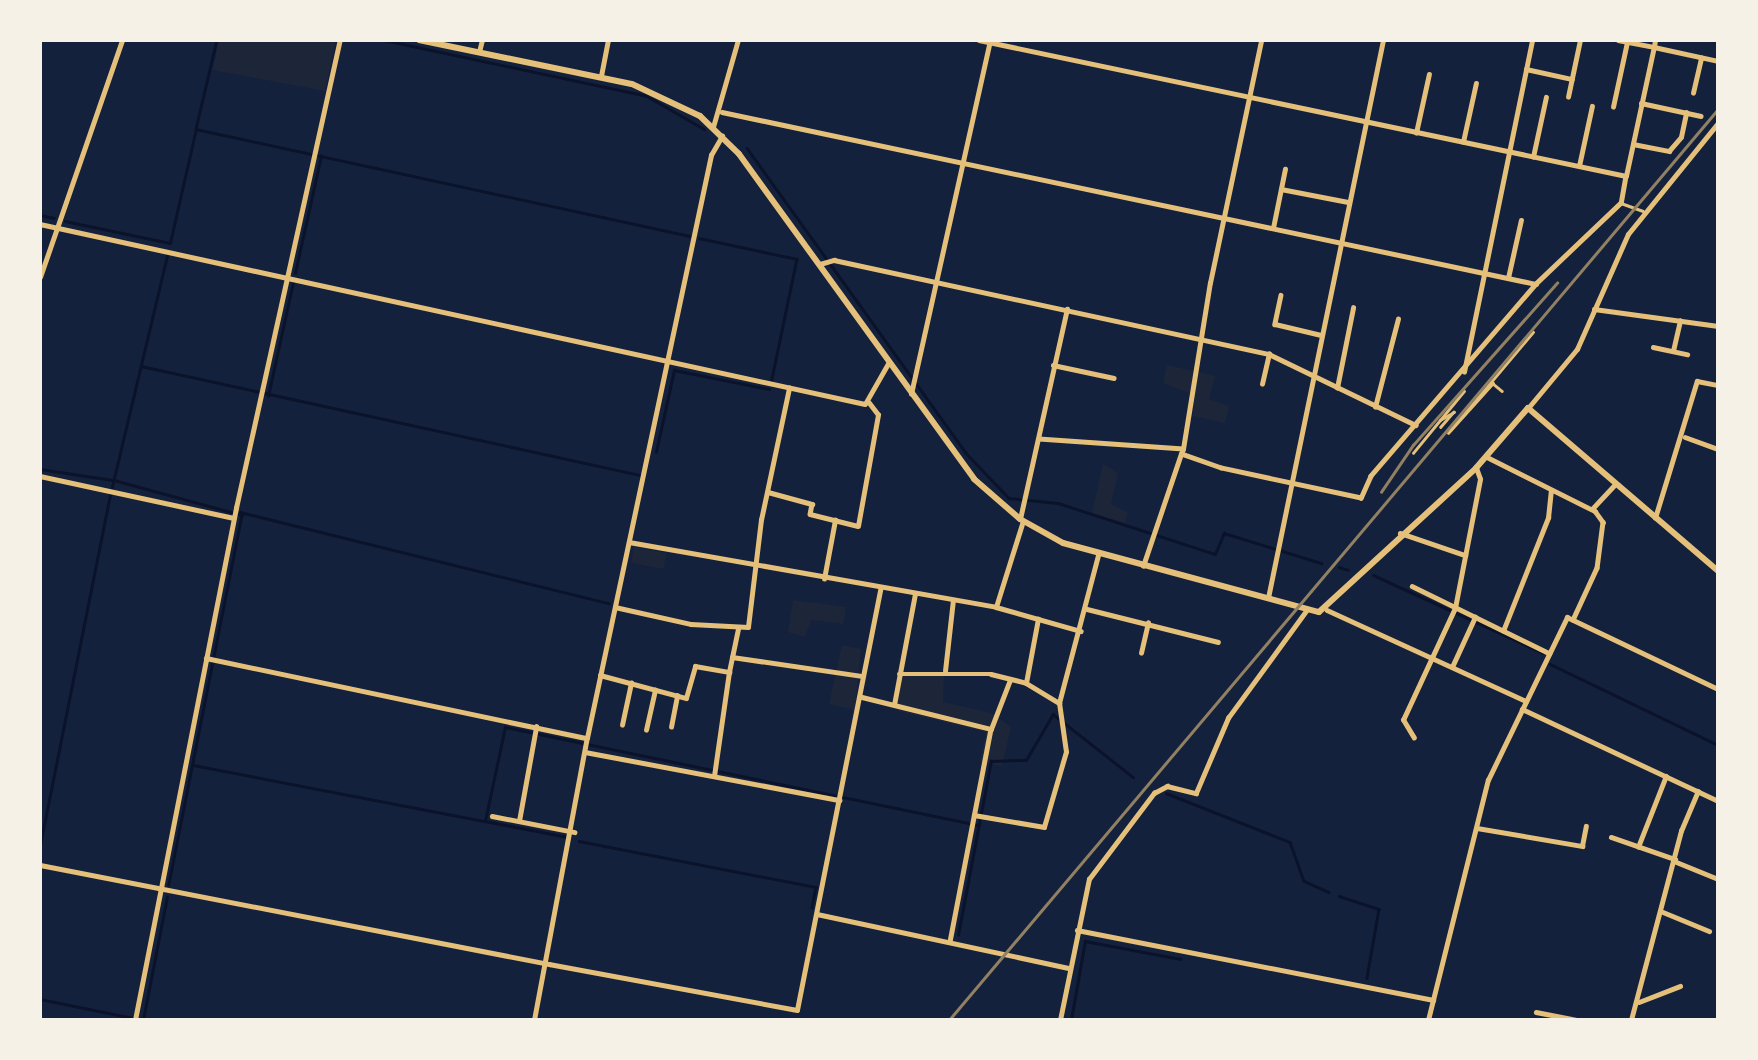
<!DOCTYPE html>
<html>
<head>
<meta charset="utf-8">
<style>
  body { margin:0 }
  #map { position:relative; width:1758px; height:1060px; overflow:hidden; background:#14213d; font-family:Helvetica,sans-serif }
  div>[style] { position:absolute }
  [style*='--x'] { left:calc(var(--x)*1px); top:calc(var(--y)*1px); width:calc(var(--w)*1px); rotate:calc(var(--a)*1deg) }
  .green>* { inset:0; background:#1d2539; transform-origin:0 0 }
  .stream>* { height:2.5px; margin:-1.25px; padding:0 1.25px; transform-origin:1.25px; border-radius:1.25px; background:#0b132b }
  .pedestrian>* { height:2.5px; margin:-1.25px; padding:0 1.25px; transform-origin:1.25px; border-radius:1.25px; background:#e5c07b }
  .minor>* { height:4.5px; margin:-2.25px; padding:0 2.25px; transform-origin:2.25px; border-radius:2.25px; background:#e5c07b }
  .tertiary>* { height:5px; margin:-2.5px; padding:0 2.5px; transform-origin:2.5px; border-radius:2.5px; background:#e5c07b }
  .secondary>* { height:5px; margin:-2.5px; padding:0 2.5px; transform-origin:2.5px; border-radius:2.5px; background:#e5c07b }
  .primary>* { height:6px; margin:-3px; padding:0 3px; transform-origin:3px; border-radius:3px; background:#e5c07b }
  .rail>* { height:2.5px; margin:-1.25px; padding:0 1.25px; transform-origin:1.25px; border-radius:1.25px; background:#918062 }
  span { translate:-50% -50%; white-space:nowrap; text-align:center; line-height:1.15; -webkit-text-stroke:5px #f6f1e7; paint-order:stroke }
  .frame { position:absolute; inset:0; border:42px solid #f6f1e7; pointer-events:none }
</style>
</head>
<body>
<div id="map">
  <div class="green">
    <div style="clip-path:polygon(219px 40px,336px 40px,325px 91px,213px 70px)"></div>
    <div style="clip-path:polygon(1167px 365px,1215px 376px,1209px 399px,1229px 406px,1225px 423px,1193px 416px,1194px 395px,1163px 383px)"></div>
    <div style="clip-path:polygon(1103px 464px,1118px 473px,1111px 504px,1128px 513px,1125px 523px,1092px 514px)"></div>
    <div style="left:634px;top:547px;width:33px;height:16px;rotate:11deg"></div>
    <div style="clip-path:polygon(793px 600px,846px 607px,843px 624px,811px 620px,805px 637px,788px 632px)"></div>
    <div style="clip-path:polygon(842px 645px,861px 649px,855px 710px,829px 704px)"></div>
    <div style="clip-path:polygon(944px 675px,943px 702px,991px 713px,1011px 727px,1002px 766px,980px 762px,986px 732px,897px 711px,901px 676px)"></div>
  </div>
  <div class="stream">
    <div style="--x:217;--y:40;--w:91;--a:103.3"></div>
    <div style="--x:196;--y:129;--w:505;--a:12.22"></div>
    <div style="--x:384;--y:40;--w:269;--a:12"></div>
    <div style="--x:647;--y:96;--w:66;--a:30.1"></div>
    <div style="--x:747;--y:148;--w:375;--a:54.3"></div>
    <div style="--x:966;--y:453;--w:62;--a:46.3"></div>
    <div style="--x:1009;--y:498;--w:49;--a:5.8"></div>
    <div style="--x:1058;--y:503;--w:165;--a:18"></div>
    <div style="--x:1215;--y:554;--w:23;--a:-67"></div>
    <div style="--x:1224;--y:533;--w:102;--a:17.2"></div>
    <div style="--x:40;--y:215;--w:14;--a:12"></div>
    <div style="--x:65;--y:221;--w:107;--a:11.8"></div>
    <div style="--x:170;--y:243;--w:117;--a:-77.2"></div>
    <div style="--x:699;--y:238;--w:100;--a:12.1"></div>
    <div style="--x:797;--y:259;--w:123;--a:101.8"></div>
    <div style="--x:295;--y:273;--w:120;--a:-77.5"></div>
    <div style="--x:141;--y:366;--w:511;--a:12.32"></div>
    <div style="--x:268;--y:396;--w:117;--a:-77.6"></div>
    <div style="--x:656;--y:452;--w:84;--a:-77.6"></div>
    <div style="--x:674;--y:370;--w:97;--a:11.3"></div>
    <div style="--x:40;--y:469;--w:75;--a:8.5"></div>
    <div style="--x:114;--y:480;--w:133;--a:15.3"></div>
    <div style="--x:242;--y:515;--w:377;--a:101.2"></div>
    <div style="--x:240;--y:512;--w:380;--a:13.9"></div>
    <div style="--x:1339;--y:567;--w:9;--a:18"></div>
    <div style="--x:1373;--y:575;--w:187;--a:24.6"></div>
    <div style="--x:1550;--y:664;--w:187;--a:25.7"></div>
    <div style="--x:193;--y:765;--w:297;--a:10.9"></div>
    <div style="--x:485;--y:821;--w:96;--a:-78"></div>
    <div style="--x:505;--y:727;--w:484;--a:11.7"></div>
    <div style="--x:1166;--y:793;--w:133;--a:21.6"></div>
    <div style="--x:1290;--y:842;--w:41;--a:70.3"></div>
    <div style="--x:1304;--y:881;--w:27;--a:24"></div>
    <div style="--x:485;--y:821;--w:85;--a:10.9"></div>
    <div style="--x:579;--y:841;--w:241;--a:11"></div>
    <div style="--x:816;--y:887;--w:21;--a:101"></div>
    <div style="--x:40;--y:845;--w:357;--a:-78.7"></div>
    <div style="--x:110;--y:495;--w:247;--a:-76.6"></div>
    <div style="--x:1339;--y:896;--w:42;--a:18"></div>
    <div style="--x:1379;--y:909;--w:70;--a:99.9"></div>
    <div style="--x:958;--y:935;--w:177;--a:-79.3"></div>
    <div style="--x:991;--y:761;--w:35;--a:-2"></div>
    <div style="--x:1026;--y:760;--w:53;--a:-59.6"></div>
    <div style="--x:1053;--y:714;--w:102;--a:38.2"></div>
    <div style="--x:40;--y:999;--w:105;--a:11.5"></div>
    <div style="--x:143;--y:1020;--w:125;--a:-79"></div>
    <div style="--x:1071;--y:1020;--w:80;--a:-80"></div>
    <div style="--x:1085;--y:941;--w:97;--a:10.7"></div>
  </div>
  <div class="pedestrian">
    <div style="--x:1621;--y:203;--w:23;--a:20"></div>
    <div style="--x:1491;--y:382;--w:65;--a:-50"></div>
    <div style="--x:1440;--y:420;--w:16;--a:-30"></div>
    <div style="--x:1454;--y:412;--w:20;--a:131"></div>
    <div style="--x:1450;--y:430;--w:63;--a:-49.5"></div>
    <div style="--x:1491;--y:382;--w:14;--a:39"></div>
    <div style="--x:1448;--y:433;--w:67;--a:-48"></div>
    <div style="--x:1413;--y:453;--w:80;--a:-50.6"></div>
  </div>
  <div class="minor">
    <div style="--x:979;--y:40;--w:661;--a:11.87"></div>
    <div style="--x:1626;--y:176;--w:27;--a:100"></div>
    <div style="--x:1621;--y:203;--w:117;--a:136.4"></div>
    <div style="--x:1536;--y:284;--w:253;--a:130.7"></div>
    <div style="--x:1371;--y:476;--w:24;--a:114"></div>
    <div style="--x:1361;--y:498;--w:143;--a:-167.9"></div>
    <div style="--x:1221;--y:468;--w:42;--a:-160.7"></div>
    <div style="--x:1181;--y:454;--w:5;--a:-68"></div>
    <div style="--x:1183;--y:449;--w:144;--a:-176"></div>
    <div style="--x:1618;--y:40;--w:37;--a:11"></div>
    <div style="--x:1654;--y:47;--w:7;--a:-82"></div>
    <div style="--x:479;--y:52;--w:12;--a:-76"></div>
    <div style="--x:1526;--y:69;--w:47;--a:12.3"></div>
    <div style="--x:601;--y:76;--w:37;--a:-79"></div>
    <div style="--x:1693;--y:93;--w:36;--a:-77"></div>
    <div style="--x:1568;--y:97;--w:58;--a:-78.1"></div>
    <div style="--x:1641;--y:103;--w:61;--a:12.2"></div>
    <div style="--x:1613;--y:107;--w:66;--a:-77.8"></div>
    <div style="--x:722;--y:112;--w:832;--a:11.93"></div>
    <div style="--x:713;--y:127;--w:91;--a:-74"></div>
    <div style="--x:1416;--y:133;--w:60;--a:-77.6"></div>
    <div style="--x:1463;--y:142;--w:60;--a:-77.6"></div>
    <div style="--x:1633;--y:144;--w:37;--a:11"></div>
    <div style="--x:1669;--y:151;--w:18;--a:-49"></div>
    <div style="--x:1681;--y:137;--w:25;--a:-78"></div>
    <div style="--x:1533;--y:157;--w:61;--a:-77.8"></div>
    <div style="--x:1579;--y:166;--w:61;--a:-77.8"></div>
    <div style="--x:1626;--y:176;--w:132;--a:-77.8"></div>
    <div style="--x:1654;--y:47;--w:66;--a:12.3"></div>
    <div style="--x:1281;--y:189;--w:68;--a:11"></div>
    <div style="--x:40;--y:224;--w:844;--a:12.31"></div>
    <div style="--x:865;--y:404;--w:48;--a:-60.3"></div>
    <div style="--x:1273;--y:228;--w:60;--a:-78.5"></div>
    <div style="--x:820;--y:264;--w:15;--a:-16"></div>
    <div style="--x:834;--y:260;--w:445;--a:12.2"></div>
    <div style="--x:1269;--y:354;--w:163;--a:25.8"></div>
    <div style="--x:1508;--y:278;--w:59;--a:-77.4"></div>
    <div style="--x:1281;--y:295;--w:30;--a:102"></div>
    <div style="--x:1275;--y:324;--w:47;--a:13.4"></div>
    <div style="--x:1594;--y:309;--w:125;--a:7.8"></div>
    <div style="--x:1653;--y:347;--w:35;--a:12"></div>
    <div style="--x:1673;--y:351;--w:31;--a:-77"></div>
    <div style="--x:1053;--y:365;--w:62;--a:12"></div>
    <div style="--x:1464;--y:372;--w:339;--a:-78.4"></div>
    <div style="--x:1262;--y:384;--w:31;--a:-77"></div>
    <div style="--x:1337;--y:388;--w:82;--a:-78.7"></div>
    <div style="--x:911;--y:394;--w:362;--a:-77.4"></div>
    <div style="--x:1375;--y:407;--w:91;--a:-75.4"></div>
    <div style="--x:1685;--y:437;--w:35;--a:20"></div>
    <div style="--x:1183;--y:449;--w:168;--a:-80.8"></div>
    <div style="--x:1210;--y:283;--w:248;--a:-78.1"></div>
    <div style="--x:1487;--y:457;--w:121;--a:26.6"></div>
    <div style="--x:1595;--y:511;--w:14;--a:54"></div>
    <div style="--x:1603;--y:522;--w:46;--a:97.4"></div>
    <div style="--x:1597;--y:568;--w:57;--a:114.8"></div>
    <div style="--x:40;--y:476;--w:198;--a:12.2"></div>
    <div style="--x:768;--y:492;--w:46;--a:15.3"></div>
    <div style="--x:812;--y:504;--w:10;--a:101"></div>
    <div style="--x:810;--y:514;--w:49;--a:14"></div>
    <div style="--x:858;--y:526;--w:113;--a:-79.8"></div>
    <div style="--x:878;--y:415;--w:15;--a:-127"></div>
    <div style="--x:1592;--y:509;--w:34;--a:-47"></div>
    <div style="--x:1655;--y:518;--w:143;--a:-73"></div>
    <div style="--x:1697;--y:381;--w:21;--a:11"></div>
    <div style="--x:1020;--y:519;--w:215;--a:-77.4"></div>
    <div style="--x:1400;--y:533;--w:69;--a:18.7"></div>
    <div style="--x:629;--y:542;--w:373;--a:10"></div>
    <div style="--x:996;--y:607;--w:90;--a:-72.6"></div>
    <div style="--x:1143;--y:566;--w:118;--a:-71.3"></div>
    <div style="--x:824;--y:579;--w:60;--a:-79.4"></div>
    <div style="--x:1412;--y:586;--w:153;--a:26.1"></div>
    <div style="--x:1268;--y:598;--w:570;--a:-78.35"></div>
    <div style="--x:615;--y:607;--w:78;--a:12.6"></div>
    <div style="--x:691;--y:624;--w:57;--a:3"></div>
    <div style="--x:748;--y:627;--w:108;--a:-83.1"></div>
    <div style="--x:761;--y:520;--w:135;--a:-78"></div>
    <div style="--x:996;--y:607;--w:88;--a:15.8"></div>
    <div style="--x:1087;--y:609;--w:135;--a:14.1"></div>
    <div style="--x:1327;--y:610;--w:219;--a:24.6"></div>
    <div style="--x:1503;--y:631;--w:122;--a:-68.3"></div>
    <div style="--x:1548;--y:518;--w:27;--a:-84"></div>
    <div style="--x:1141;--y:653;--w:31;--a:-77"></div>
    <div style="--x:732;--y:657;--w:132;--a:8.3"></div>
    <div style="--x:206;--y:658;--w:389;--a:11.9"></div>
    <div style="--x:1452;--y:667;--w:55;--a:-65.3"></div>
    <div style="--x:945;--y:671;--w:71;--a:-83.6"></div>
    <div style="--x:899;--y:674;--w:92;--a:0"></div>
    <div style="--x:991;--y:674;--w:36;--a:14"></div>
    <div style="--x:1026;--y:683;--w:39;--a:31"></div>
    <div style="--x:600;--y:675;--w:89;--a:15"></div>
    <div style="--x:686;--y:698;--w:33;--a:-74"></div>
    <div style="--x:695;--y:666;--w:35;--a:10"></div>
    <div style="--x:729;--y:672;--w:44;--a:-78.2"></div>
    <div style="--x:1026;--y:683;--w:65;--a:-79.4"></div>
    <div style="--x:862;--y:697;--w:133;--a:13.9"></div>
    <div style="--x:991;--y:729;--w:217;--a:100.9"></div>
    <div style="--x:894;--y:705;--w:113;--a:-79.3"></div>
    <div style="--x:1522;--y:709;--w:217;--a:25.1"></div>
    <div style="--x:622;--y:725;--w:43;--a:-77.9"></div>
    <div style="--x:671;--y:727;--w:32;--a:-79"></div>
    <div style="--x:991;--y:729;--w:53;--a:-68.8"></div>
    <div style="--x:646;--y:730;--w:41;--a:-77.3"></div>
    <div style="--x:1414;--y:738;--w:21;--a:-121"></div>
    <div style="--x:1403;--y:720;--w:123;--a:-65.1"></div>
    <div style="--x:1455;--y:608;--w:131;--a:-79"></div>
    <div style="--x:1480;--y:479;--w:12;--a:-110"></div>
    <div style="--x:585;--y:752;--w:259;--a:10.7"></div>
    <div style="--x:714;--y:776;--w:105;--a:-81.8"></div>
    <div style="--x:974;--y:815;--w:71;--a:9.7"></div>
    <div style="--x:1044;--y:827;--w:78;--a:-73.7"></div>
    <div style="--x:1066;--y:752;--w:49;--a:-98.1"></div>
    <div style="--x:1059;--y:703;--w:153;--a:-75.2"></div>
    <div style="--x:492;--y:816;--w:84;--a:11"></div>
    <div style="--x:519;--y:821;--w:96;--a:-79.7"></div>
    <div style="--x:1477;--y:828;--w:107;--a:9.7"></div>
    <div style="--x:1582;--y:846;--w:20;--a:-79"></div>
    <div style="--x:1611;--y:837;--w:68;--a:19"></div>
    <div style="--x:1638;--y:847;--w:76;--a:-68.5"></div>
    <div style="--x:1674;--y:861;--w:48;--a:22.2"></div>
    <div style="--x:1663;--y:912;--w:50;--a:22.4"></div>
    <div style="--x:817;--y:914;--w:258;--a:12.1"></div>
    <div style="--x:1077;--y:930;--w:363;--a:11.1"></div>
    <div style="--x:549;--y:964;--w:252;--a:10.5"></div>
    <div style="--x:797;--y:1010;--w:429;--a:-78.8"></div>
    <div style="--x:1639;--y:1002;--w:44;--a:-21.3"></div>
    <div style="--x:1536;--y:1012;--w:42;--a:11"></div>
    <div style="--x:135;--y:1020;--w:522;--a:-78.84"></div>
    <div style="--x:236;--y:508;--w:479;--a:-77.5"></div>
    <div style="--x:534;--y:1020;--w:287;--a:-79.4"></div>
    <div style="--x:587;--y:738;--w:596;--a:-77.99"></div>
    <div style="--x:711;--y:155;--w:22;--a:-60"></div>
    <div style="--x:1060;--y:1020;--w:144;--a:-78.4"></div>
    <div style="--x:1089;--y:879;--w:108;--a:-52.9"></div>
    <div style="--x:1154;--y:793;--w:15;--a:-28"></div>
    <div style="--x:1167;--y:786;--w:30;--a:14"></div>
    <div style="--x:1196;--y:793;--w:82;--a:-66.9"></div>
    <div style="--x:1228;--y:718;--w:132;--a:-53.9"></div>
    <div style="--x:1428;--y:1020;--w:247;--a:-76"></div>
    <div style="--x:1488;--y:780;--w:181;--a:-64.1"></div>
    <div style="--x:1567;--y:617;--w:167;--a:25.5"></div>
    <div style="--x:1631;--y:1020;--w:196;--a:-75.2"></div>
    <div style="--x:1681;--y:831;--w:43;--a:-67"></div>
  </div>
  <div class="tertiary">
    <div style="--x:1528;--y:408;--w:77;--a:-50.3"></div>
    <div style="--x:1577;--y:349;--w:126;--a:-66.1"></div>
    <div style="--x:1628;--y:234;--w:143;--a:-51"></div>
    <div style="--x:40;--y:865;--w:519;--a:11.01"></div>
  </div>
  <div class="secondary">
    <div style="--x:40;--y:277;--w:251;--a:-70.9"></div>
  </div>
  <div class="primary">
    <div style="--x:419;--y:40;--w:217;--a:11.7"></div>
    <div style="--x:632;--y:84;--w:75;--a:25.2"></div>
    <div style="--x:700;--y:116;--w:54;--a:44.3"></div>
    <div style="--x:739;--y:154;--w:401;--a:54.1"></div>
    <div style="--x:974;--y:479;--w:61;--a:41"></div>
    <div style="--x:1020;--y:519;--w:49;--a:29.2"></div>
    <div style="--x:1063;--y:543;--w:265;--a:15.1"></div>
    <div style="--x:1319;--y:612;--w:213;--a:-42.5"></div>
    <div style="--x:1476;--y:468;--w:79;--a:-49.1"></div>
    <div style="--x:1528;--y:408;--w:250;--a:40.6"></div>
  </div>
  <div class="rail">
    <div style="--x:1381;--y:492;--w:57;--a:-55.8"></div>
    <div style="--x:1413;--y:445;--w:217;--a:-48.4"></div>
    <div style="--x:949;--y:1020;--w:1192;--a:-49.83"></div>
  </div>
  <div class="frame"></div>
</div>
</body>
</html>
